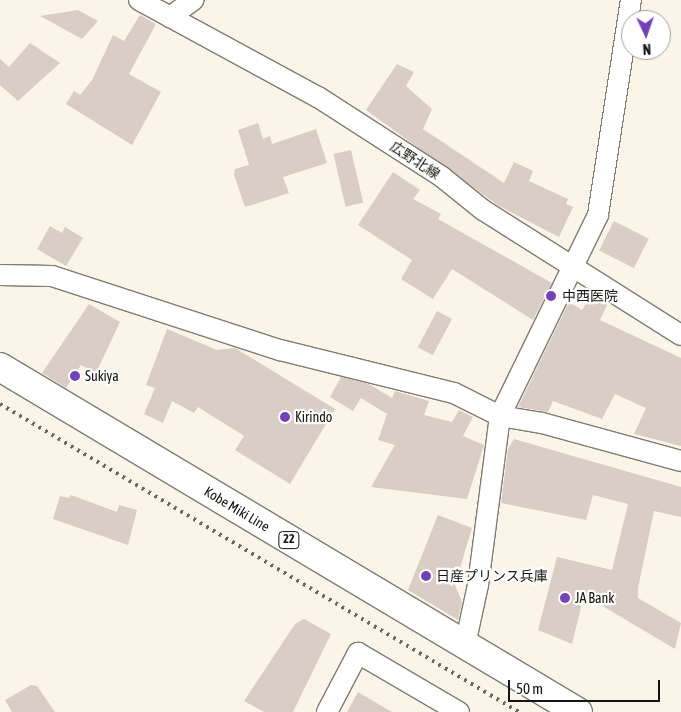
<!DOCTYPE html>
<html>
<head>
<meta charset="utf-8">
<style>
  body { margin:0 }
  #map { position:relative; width:681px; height:712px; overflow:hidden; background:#fbf5e9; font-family:"Asap Condensed","Noto Sans JP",sans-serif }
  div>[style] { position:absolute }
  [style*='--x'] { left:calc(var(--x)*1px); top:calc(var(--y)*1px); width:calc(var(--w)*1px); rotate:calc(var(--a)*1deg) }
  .building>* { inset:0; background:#d9cdc5; transform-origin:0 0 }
  .roads { filter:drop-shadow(1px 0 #817c71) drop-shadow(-1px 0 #817c71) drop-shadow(0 1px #817c71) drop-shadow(0 -1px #817c71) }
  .minor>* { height:20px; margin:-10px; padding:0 10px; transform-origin:10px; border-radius:10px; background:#fff }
  .primary>* { height:28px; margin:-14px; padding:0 14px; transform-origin:14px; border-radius:14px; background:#fff }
  .rail>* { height:4px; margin-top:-2px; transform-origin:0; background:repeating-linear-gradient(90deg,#6a6760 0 2.5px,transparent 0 7.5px) }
  .dots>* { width:14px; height:14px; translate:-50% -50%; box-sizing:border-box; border:2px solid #fff; border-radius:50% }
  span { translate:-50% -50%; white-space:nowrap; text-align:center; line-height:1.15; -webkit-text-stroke:4.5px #fff; paint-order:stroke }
  .shield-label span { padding:1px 4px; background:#fff; border:1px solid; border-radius:4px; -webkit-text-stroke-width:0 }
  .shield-label { font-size:12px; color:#161410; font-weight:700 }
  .street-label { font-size:14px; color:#161410 }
  .poi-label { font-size:14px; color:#161410 }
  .left { translate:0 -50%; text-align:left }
  .north { position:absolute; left:621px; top:10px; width:50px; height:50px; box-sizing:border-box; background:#fff; border:1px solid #a2a19f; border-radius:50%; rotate:177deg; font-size:14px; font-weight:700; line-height:20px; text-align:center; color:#161410 }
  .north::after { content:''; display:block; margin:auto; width:18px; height:22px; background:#7541b8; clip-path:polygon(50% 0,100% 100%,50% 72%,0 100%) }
  .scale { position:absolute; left:508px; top:680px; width:152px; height:22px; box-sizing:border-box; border:2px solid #161410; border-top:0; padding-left:6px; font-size:15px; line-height:18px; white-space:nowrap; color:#161410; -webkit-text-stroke:4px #fff; paint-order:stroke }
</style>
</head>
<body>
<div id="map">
  <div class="building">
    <div style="clip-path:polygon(78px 10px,98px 21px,82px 39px,40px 16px)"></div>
    <div style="clip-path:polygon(140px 15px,156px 24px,129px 74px,161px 92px,132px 145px,66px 104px,74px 91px,80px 95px,92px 80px,113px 35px,124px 41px)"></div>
    <div style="clip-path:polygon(30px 43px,60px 63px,18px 101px,0 85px,0 59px,9px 67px)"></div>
    <div style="clip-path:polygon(397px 64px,414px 72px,406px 86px,432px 109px,423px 129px,504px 183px,514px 162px,533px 171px,529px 181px,568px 199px,566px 204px,573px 207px,559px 237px,499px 206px,366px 110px)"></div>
    <div style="clip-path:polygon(258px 123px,263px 139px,270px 136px,272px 144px,316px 129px,327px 163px,283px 177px,289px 193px,245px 207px,234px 175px,235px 169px,249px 165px,238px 130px)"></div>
    <div style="left:351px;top:150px;width:54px;height:18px;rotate:77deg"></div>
    <div style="clip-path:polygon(393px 172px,420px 190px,413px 199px,441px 214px,438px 219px,552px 283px,533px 320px,452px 269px,433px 299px,401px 279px,412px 260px,358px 225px)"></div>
    <div style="left:614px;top:221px;width:39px;height:33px;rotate:27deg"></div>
    <div style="clip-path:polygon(50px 226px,62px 233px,65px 227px,83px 238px,66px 266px,37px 249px)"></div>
    <div style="clip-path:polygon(593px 293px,608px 303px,600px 320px,681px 358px,681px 446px,634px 434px,646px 408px,615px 394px,602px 419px,553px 401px,548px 412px,518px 407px,569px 302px,582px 310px)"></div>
    <div style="clip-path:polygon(89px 304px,120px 322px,96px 373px,81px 365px,66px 388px,42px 373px)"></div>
    <div style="left:437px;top:311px;width:17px;height:41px;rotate:28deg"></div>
    <div style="clip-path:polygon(167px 329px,217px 350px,235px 348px,335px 409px,290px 484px,235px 450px,244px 436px,198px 407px,194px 413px,172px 401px,163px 423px,144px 414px,155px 388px,146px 385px)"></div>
    <div style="clip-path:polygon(341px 377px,369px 384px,392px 398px,395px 391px,429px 401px,424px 415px,452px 422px,459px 410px,473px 417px,463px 436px,484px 445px,467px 499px,371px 487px,395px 445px,378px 440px,387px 414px,361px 398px,353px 411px,330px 397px)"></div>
    <div style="clip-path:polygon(514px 439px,681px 487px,681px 517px,654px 511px,638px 588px,638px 598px,681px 623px,675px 649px,584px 595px,572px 644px,538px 630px,557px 557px,612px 570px,628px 504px,593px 495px,586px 520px,501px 503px,508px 449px)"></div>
    <div style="clip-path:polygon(71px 495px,117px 512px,119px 505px,137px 510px,128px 545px,53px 519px,60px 496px,69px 498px)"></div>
    <div style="clip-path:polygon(438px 515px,472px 528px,455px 585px,462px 602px,458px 620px,408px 590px)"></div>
    <div style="clip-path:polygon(304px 619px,331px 634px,293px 712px,264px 712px,244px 701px,295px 624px)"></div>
    <div style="clip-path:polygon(31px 685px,37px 686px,55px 712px,12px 712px,5px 700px)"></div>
    <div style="clip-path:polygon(358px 692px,392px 712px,347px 712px)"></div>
  </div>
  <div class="roads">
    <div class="minor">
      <div style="--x:139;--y:0;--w:204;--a:28.5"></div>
      <div style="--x:318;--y:97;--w:148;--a:32.8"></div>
      <div style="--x:442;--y:177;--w:53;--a:38.8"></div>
      <div style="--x:483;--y:210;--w:234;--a:32.3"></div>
      <div style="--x:170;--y:17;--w:29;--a:-36"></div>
      <div style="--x:0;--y:275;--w:52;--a:1.1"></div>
      <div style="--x:52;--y:276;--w:240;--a:18"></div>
      <div style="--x:280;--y:350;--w:179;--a:13.9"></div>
      <div style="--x:454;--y:393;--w:51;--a:26.6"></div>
      <div style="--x:500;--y:416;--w:43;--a:9.5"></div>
      <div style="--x:542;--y:423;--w:144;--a:15.3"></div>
      <div style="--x:465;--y:645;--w:61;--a:-77.8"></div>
      <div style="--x:478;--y:585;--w:170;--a:-82.6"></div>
      <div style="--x:500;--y:416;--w:224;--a:-64"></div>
      <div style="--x:598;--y:215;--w:218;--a:-81.3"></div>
      <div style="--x:327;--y:712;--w:67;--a:-62.3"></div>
      <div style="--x:358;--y:653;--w:117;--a:30.3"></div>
    </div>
    <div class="primary">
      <div style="--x:0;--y:367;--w:673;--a:30.83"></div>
    </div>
  </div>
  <div class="rail">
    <div style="--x:0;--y:404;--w:604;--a:30.69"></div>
  </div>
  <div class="dots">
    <div style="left:551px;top:296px;background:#7541b8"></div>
    <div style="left:75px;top:376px;background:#7541b8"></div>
    <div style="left:285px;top:417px;background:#7541b8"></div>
    <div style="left:426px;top:576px;background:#7541b8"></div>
    <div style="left:565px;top:598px;background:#7541b8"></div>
  </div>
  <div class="shield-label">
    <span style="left:289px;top:540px">22</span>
  </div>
  <div class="street-label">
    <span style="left:415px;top:160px;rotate:33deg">広野北線</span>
    <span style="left:237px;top:509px;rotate:31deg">Kobe Miki Line</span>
  </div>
  <div class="poi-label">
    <span class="left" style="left:562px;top:296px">中西医院</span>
    <span class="left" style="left:85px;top:376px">Sukiya</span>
    <span class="left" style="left:295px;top:417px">Kirindo</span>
    <span class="left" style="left:436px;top:576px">日産プリンス兵庫</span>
    <span class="left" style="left:575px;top:598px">JA Bank</span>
  </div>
  <div class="north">N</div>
  <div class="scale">50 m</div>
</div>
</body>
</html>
